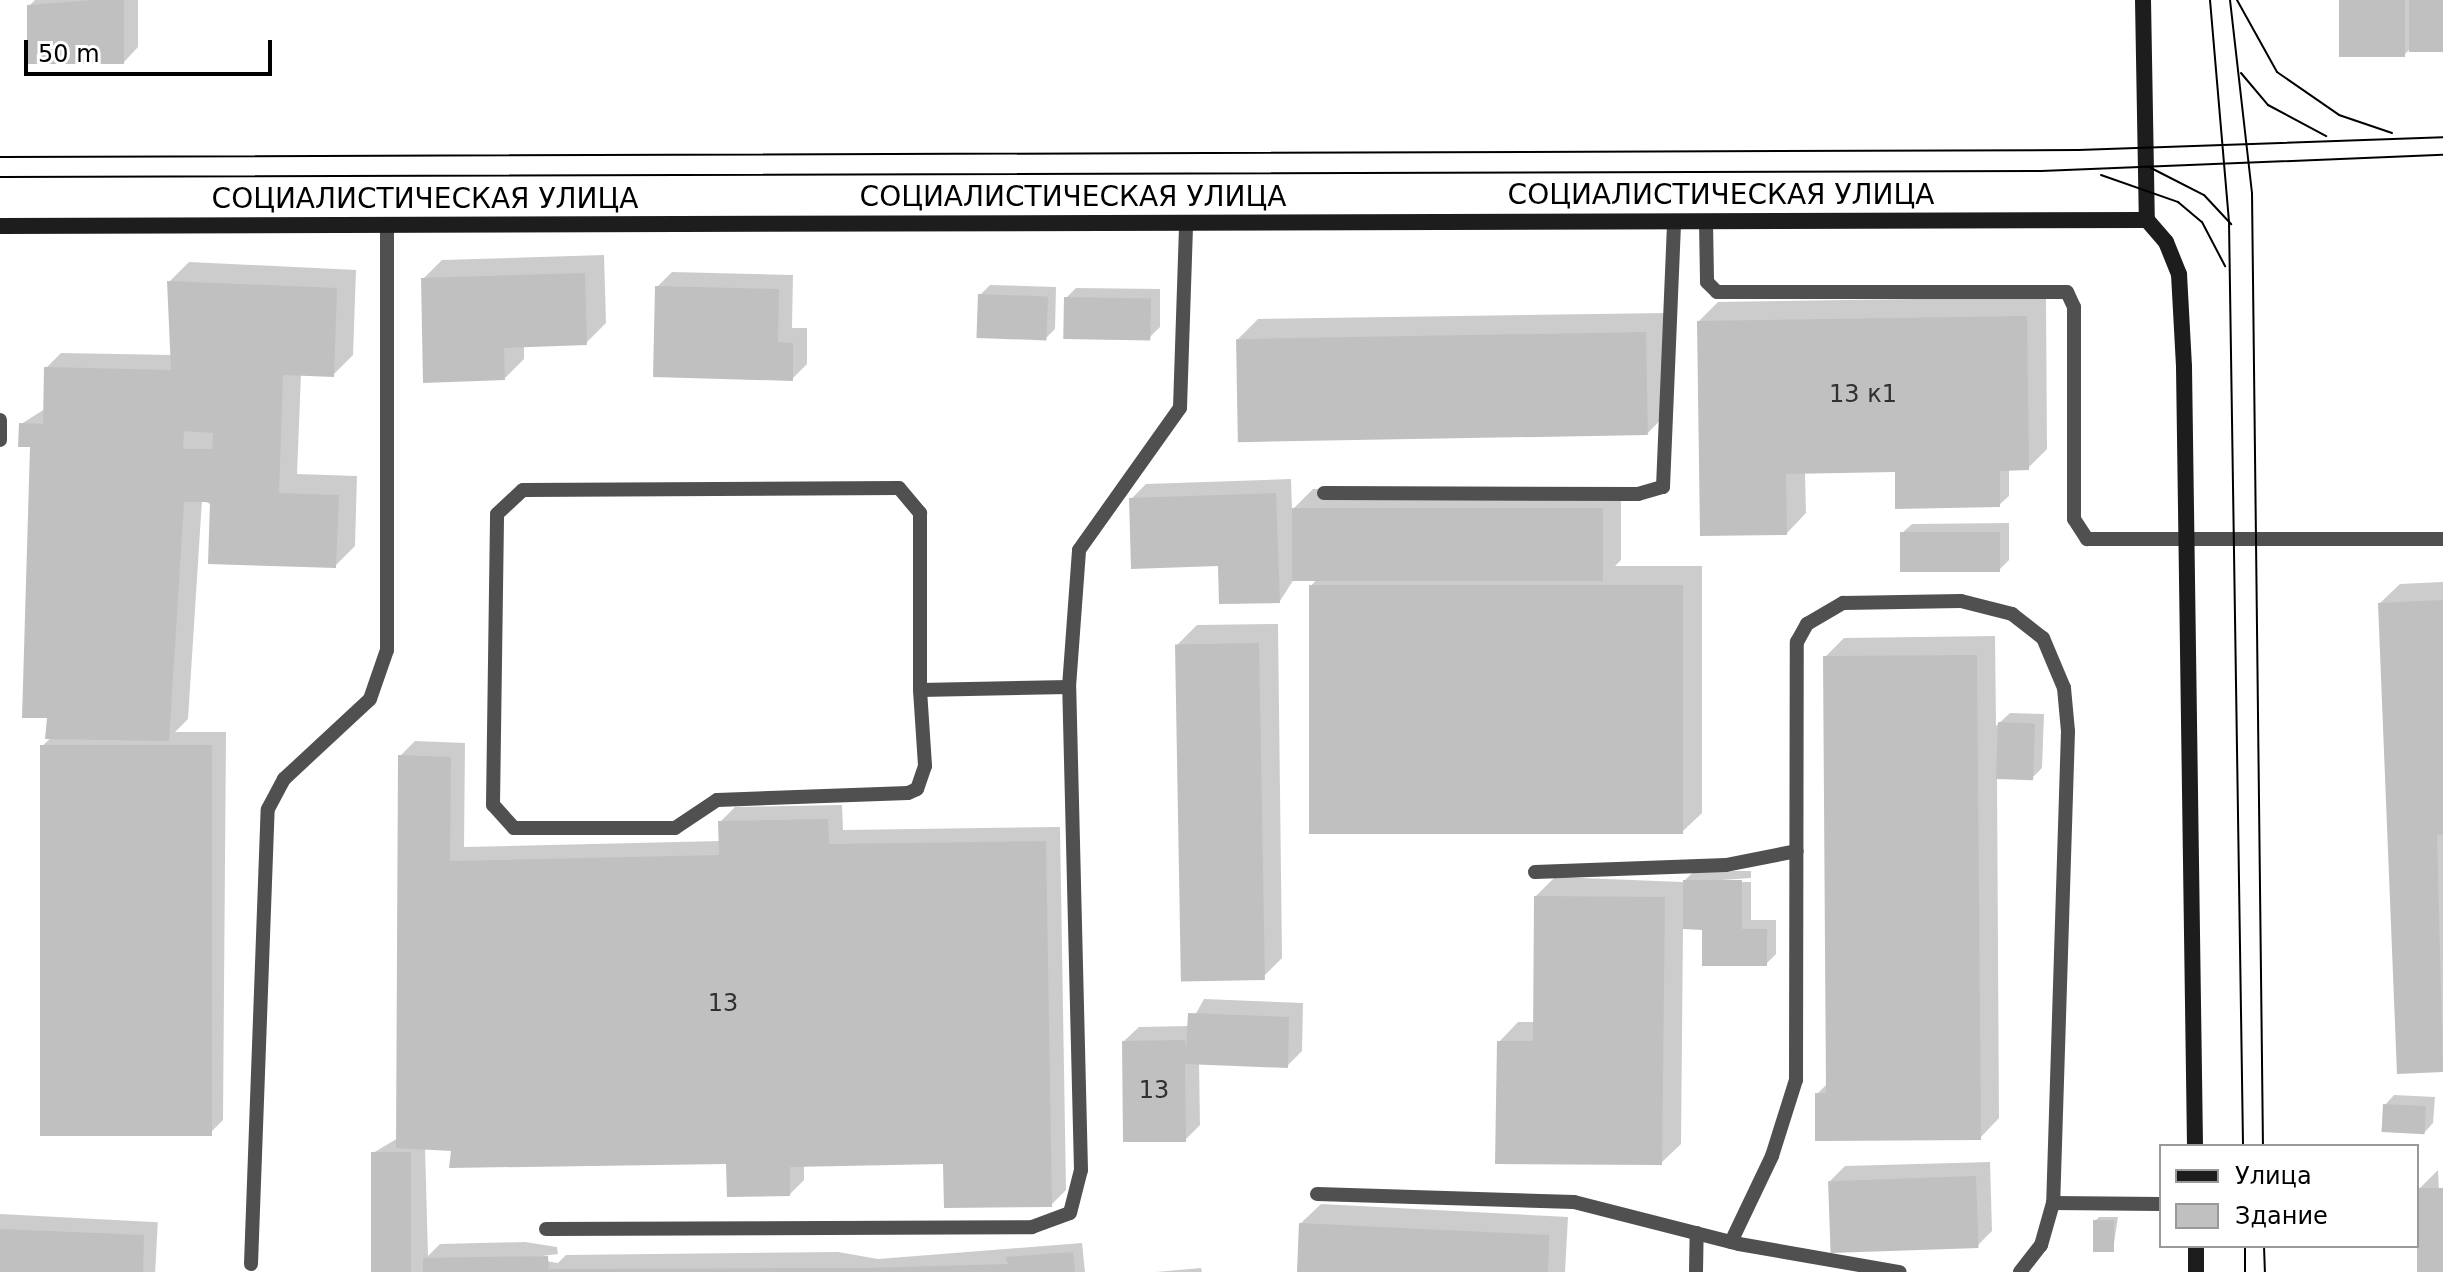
<!DOCTYPE html>
<html>
<head>
<meta charset="utf-8">
<style>
  body { margin:0 }
  #map { position:relative; width:2443px; height:1272px; overflow:hidden; background:#fff; font-family:"DejaVu Sans",sans-serif }
  div>[style] { position:absolute }
  [style*='--x'] { left:calc(var(--x)*1px); top:calc(var(--y)*1px); width:calc(var(--w)*1px); rotate:calc(var(--a)*1deg) }
  .shadow>* { inset:0; background:#0003; transform-origin:0 0 }
  .building>* { inset:0; background:#c0c0c0; transform-origin:0 0 }
  .lane>* { height:14px; margin:-7px; padding:0 7px; transform-origin:7px; border-radius:7px; background:#505050 }
  .secondary>* { height:16px; margin:-8px; padding:0 8px; transform-origin:8px; border-radius:8px; background:#1d1d1d }
  .tram>* { height:2px; margin:-1px; padding:0 1px; transform-origin:1px; border-radius:1px; background:#000 }
  span { translate:-50% -50%; white-space:nowrap; text-align:center; line-height:1.15; -webkit-text-stroke:6px #fff; paint-order:stroke }
  .number-label { font-size:24px; color:#303030 }
  .number-label span { -webkit-text-stroke-width:0 }
  .street-label { font-size:28px; color:#000 }
  .legend { position:absolute; left:2159px; top:1144px; width:260px; height:104px; box-sizing:border-box; background:#fff; border:2px solid #999; margin:0; padding:10px 14px; list-style:none; font-size:24px; color:#000 }
  .legend li { display:flex; align-items:center; gap:16px; height:40px }
  .legend b { width:40px; border:2px solid #999 }
  .scale { position:absolute; left:24px; top:40px; width:248px; height:36px; box-sizing:border-box; border:4px solid #000; border-top:0; padding-left:10px; font-size:24px; line-height:28px; white-space:nowrap; color:#000; -webkit-text-stroke:6px #fff; paint-order:stroke }
</style>
</head>
<body>
<div id="map">
  <div class="shadow">
    <div style="clip-path:polygon(35px 0,138px 0,138px 47px,124px 62px,29px 6px)"></div>
    <div style="clip-path:polygon(2341px 0,2443px 0,2443px 50px,2409px 50px,2402px 57px)"></div>
    <div style="clip-path:polygon(604px 255px,606px 323px,586px 343px,524px 345px,524px 359px,505px 378px,423px 279px,442px 260px)"></div>
    <div style="clip-path:polygon(189px 262px,356px 270px,353px 355px,333px 375px,301px 374px,297px 474px,357px 476px,355px 546px,335px 566px,202px 500px,188px 719px,175px 732px,226px 732px,223px 1120px,208px 1135px,42px 746px,52px 737px,32px 448px,21px 424px,45px 409px,46px 368px,61px 353px,172px 355px,169px 282px)"></div>
    <div style="clip-path:polygon(672px 272px,793px 275px,792px 328px,807px 328px,807px 364px,792px 379px,657px 287px)"></div>
    <div style="clip-path:polygon(990px 285px,1056px 287px,1055px 329px,1045px 339px,980px 295px)"></div>
    <div style="clip-path:polygon(1076px 288px,1160px 289px,1160px 327px,1150px 337px,1066px 298px)"></div>
    <div style="clip-path:polygon(2046px 297px,2047px 449px,2028px 468px,2009px 469px,2009px 496px,1999px 505px,1897px 470px,1805px 472px,1806px 513px,1787px 533px,1699px 321px,1718px 302px)"></div>
    <div style="clip-path:polygon(1665px 313px,1666px 414px,1647px 434px,1238px 339px,1258px 319px)"></div>
    <div style="clip-path:polygon(1291px 479px,1292px 510px,1313px 489px,1621px 489px,1621px 560px,1615px 566px,1702px 566px,1702px 813px,1682px 832px,1311px 586px,1317px 579px,1294px 579px,1280px 601px,1131px 499px,1146px 484px)"></div>
    <div style="clip-path:polygon(2009px 523px,2009px 560px,1999px 570px,1902px 533px,1912px 524px)"></div>
    <div style="clip-path:polygon(2443px 582px,2443px 1070px,2399px 1072px,2380px 603px,2400px 584px)"></div>
    <div style="clip-path:polygon(1278px 624px,1282px 958px,1262px 978px,1177px 645px,1197px 625px)"></div>
    <div style="clip-path:polygon(1995px 636px,1996px 726px,2010px 713px,2044px 714px,2042px 768px,2032px 778px,1997px 777px,1999px 1118px,1980px 1138px,1817px 1094px,1828px 1083px,1825px 657px,1844px 638px)"></div>
    <div style="clip-path:polygon(415px 741px,465px 743px,464px 847px,720px 841px,720px 822px,735px 807px,842px 805px,843px 830px,1060px 827px,1066px 1190px,1051px 1205px,945px 1162px,804px 1165px,804px 1180px,790px 1194px,728px 1162px,425px 1147px,428px 1256px,440px 1244px,525px 1242px,557px 1247px,558px 1254px,526px 1258px,558px 1263px,566px 1255px,838px 1252px,878px 1259px,1082px 1243px,1085px 1272px,371px 1272px,373px 1153px,398px 1138px,400px 756px)"></div>
    <div style="clip-path:polygon(1694px 871px,1751px 871px,1751px 878px,1692px 882px,1751px 882px,1751px 920px,1776px 920px,1776px 954px,1766px 964px,1704px 928px,1683px 927px,1681px 1144px,1661px 1163px,1499px 1042px,1518px 1022px,1535px 1022px,1536px 896px,1555px 877px,1683px 882px)"></div>
    <div style="clip-path:polygon(1204px 999px,1303px 1003px,1302px 1051px,1287px 1066px,1199px 1062px,1200px 1125px,1185px 1140px,1124px 1041px,1139px 1027px,1189px 1026px)"></div>
    <div style="clip-path:polygon(2394px 1095px,2435px 1097px,2433px 1123px,2424px 1133px,2385px 1105px)"></div>
    <div style="clip-path:polygon(1990px 1162px,1992px 1231px,1977px 1246px,1830px 1181px,1845px 1166px)"></div>
    <div style="clip-path:polygon(2438px 1170px,2443px 1272px,2422px 1272px,2418px 1190px)"></div>
    <div style="clip-path:polygon(1321px 1204px,1568px 1217px,1565px 1272px,1299px 1272px,1301px 1223px)"></div>
    <div style="left:0;top:1214px;width:158px;height:58px;rotate:3deg"></div>
    <div style="clip-path:polygon(2099px 1217px,2118px 1217px,2113px 1250px,2095px 1221px)"></div>
    <div style="clip-path:polygon(1201px 1268px,1202px 1272px,1156px 1272px)"></div>
  </div>
  <div class="building">
    <div style="clip-path:polygon(93px 0,124px 0,124px 64px,27px 64px,27px 5px)"></div>
    <div style="left:2339px;top:0;width:66px;height:57px"></div>
    <div style="left:2409px;top:0;width:34px;height:52px"></div>
    <div style="clip-path:polygon(585px 273px,587px 345px,504px 348px,505px 380px,423px 383px,421px 278px)"></div>
    <div style="clip-path:polygon(evenodd,167px 281px,337px 288px,334px 377px,283px 375px,279px 493px,339px 495px,336px 568px,208px 564px,210px 502px,184px 502px,169px 741px,45px 739px,47px 718px,22px 718px,30px 447px,18px 447px,19px 423px,43px 424px,44px 367px,171px 370px,167px 281px,184px 431px,213px 433px,212px 449px,183px 449px,184px 431px)"></div>
    <div style="clip-path:polygon(655px 286px,779px 289px,778px 342px,793px 343px,793px 381px,653px 377px)"></div>
    <div style="left:978px;top:294px;width:70px;height:44px;rotate:2deg"></div>
    <div style="left:1064px;top:297px;width:87px;height:42px;rotate:1deg"></div>
    <div style="clip-path:polygon(2027px 316px,2029px 470px,2000px 471px,2000px 507px,1895px 509px,1895px 472px,1786px 474px,1787px 535px,1700px 536px,1697px 321px)"></div>
    <div style="left:1646px;top:332px;width:103px;height:410px;rotate:89deg"></div>
    <div style="clip-path:polygon(1276px 493px,1280px 603px,1219px 604px,1218px 566px,1131px 569px,1129px 498px)"></div>
    <div style="left:1292px;top:508px;width:311px;height:73px"></div>
    <div style="left:2000px;top:532px;width:40px;height:100px;rotate:90deg"></div>
    <div style="left:1309px;top:585px;width:374px;height:249px"></div>
    <div style="clip-path:polygon(2443px 600px,2443px 835px,2437px 835px,2443px 1072px,2397px 1074px,2378px 603px)"></div>
    <div style="left:1259px;top:643px;width:337px;height:84px;rotate:89deg"></div>
    <div style="clip-path:polygon(1977px 655px,1981px 1140px,1815px 1141px,1815px 1093px,1826px 1093px,1823px 656px)"></div>
    <div style="left:1998px;top:722px;width:37px;height:57px;rotate:2deg"></div>
    <div style="left:40px;top:745px;width:172px;height:391px"></div>
    <div style="clip-path:polygon(398px 755px,451px 757px,450px 861px,719px 855px,718px 821px,828px 819px,829px 844px,1046px 841px,1052px 1207px,944px 1208px,943px 1164px,790px 1167px,790px 1196px,727px 1197px,726px 1164px,449px 1168px,451px 1151px,396px 1148px)"></div>
    <div style="clip-path:polygon(1683px 880px,1742px 880px,1742px 929px,1767px 929px,1767px 966px,1702px 966px,1702px 930px,1683px 929px)"></div>
    <div style="clip-path:polygon(1534px 896px,1665px 897px,1662px 1165px,1495px 1164px,1497px 1041px,1533px 1041px)"></div>
    <div style="clip-path:polygon(1188px 1013px,1289px 1017px,1288px 1068px,1185px 1064px,1186px 1142px,1123px 1142px,1122px 1041px,1185px 1040px,1186px 1052px)"></div>
    <div style="left:2383px;top:1104px;width:43px;height:28px;rotate:3deg"></div>
    <div style="left:371px;top:1152px;width:40px;height:120px"></div>
    <div style="left:1976px;top:1176px;width:72px;height:148px;rotate:88deg"></div>
    <div style="left:2443px;top:1188px;width:84px;height:26px;rotate:90deg"></div>
    <div style="left:2093px;top:1220px;width:21px;height:32px"></div>
    <div style="clip-path:polygon(1299px 1223px,1549px 1235px,1548px 1272px,1297px 1272px)"></div>
    <div style="clip-path:polygon(0 1229px,144px 1235px,143px 1272px,0 1272px)"></div>
    <div style="clip-path:polygon(1073px 1252px,1075px 1272px,423px 1272px,423px 1258px,548px 1256px,549px 1269px,866px 1268px,1008px 1264px,1005px 1257px)"></div>
  </div>
  <div class="lane">
    <div style="--x:1706;--y:222;--w:60;--a:89"></div>
    <div style="--x:1707;--y:282;--w:14;--a:45"></div>
    <div style="--x:1717;--y:292;--w:350;--a:0"></div>
    <div style="--x:2067;--y:292;--w:17;--a:65"></div>
    <div style="--x:2074;--y:307;--w:212;--a:90"></div>
    <div style="--x:2074;--y:519;--w:24;--a:57"></div>
    <div style="--x:2087;--y:539;--w:356;--a:0"></div>
    <div style="--x:0;--y:420;--w:20;--a:90"></div>
    <div style="--x:1324;--y:493;--w:314;--a:0.2"></div>
    <div style="--x:1638;--y:494;--w:26;--a:-16"></div>
    <div style="--x:1663;--y:487;--w:266;--a:-87.6"></div>
    <div style="--x:920;--y:690;--w:76;--a:86.2"></div>
    <div style="--x:925;--y:766;--w:24;--a:109"></div>
    <div style="--x:917;--y:789;--w:10;--a:156"></div>
    <div style="--x:908;--y:793;--w:191;--a:177.9"></div>
    <div style="--x:717;--y:800;--w:50;--a:146.3"></div>
    <div style="--x:675;--y:828;--w:161;--a:180"></div>
    <div style="--x:514;--y:828;--w:31;--a:-132"></div>
    <div style="--x:493;--y:805;--w:291;--a:-89.2"></div>
    <div style="--x:497;--y:514;--w:35;--a:-43"></div>
    <div style="--x:523;--y:490;--w:376;--a:-0.3"></div>
    <div style="--x:899;--y:488;--w:33;--a:50"></div>
    <div style="--x:920;--y:513;--w:177;--a:90"></div>
    <div style="--x:920;--y:690;--w:149;--a:-1.2"></div>
    <div style="--x:1069;--y:687;--w:137;--a:-85.8"></div>
    <div style="--x:1079;--y:550;--w:174;--a:-54.6"></div>
    <div style="--x:1180;--y:408;--w:185;--a:-88.1"></div>
    <div style="--x:1535;--y:872;--w:191;--a:-2.1"></div>
    <div style="--x:1726;--y:865;--w:72;--a:-11.2"></div>
    <div style="--x:1317;--y:1194;--w:257;--a:1.8"></div>
    <div style="--x:1574;--y:1202;--w:170;--a:14.3"></div>
    <div style="--x:1739;--y:1244;--w:163;--a:9.9"></div>
    <div style="--x:2053;--y:1203;--w:108;--a:0.5"></div>
    <div style="--x:546;--y:1229;--w:486;--a:-0.2"></div>
    <div style="--x:1032;--y:1227;--w:40;--a:-20.2"></div>
    <div style="--x:1070;--y:1213;--w:44;--a:-75.7"></div>
    <div style="--x:1081;--y:1170;--w:483;--a:-91.4"></div>
    <div style="--x:1731;--y:1242;--w:95;--a:-64.5"></div>
    <div style="--x:1772;--y:1156;--w:80;--a:-72.5"></div>
    <div style="--x:1796;--y:1080;--w:438;--a:-89.9"></div>
    <div style="--x:1797;--y:642;--w:21;--a:-61"></div>
    <div style="--x:1807;--y:624;--w:42;--a:-30.3"></div>
    <div style="--x:1843;--y:603;--w:118;--a:-1"></div>
    <div style="--x:1961;--y:601;--w:53;--a:14.3"></div>
    <div style="--x:2012;--y:614;--w:39;--a:38"></div>
    <div style="--x:2043;--y:638;--w:54;--a:67.2"></div>
    <div style="--x:2064;--y:688;--w:43;--a:84.7"></div>
    <div style="--x:2068;--y:731;--w:472;--a:91.8"></div>
    <div style="--x:2053;--y:1203;--w:44;--a:105.9"></div>
    <div style="--x:2041;--y:1245;--w:34;--a:128"></div>
    <div style="--x:251;--y:1264;--w:455;--a:-87.9"></div>
    <div style="--x:268;--y:809;--w:34;--a:-62"></div>
    <div style="--x:284;--y:779;--w:117;--a:-42.9"></div>
    <div style="--x:370;--y:699;--w:52;--a:-70.9"></div>
    <div style="--x:387;--y:650;--w:425;--a:-90"></div>
    <div style="--x:1696;--y:1272;--w:39;--a:-89"></div>
  </div>
  <div class="secondary">
    <div style="--x:2143;--y:0;--w:220;--a:89"></div>
    <div style="--x:2147;--y:220;--w:29;--a:49"></div>
    <div style="--x:2166;--y:242;--w:35;--a:68"></div>
    <div style="--x:2179;--y:274;--w:93;--a:86.9"></div>
    <div style="--x:2184;--y:367;--w:779;--a:89.19"></div>
    <div style="--x:0;--y:226;--w:2147;--a:-0.16"></div>
    <div style="--x:2196;--y:1246;--w:26;--a:90"></div>
  </div>
  <div class="tram">
    <div style="--x:2210;--y:0;--w:223;--a:85.1"></div>
    <div style="--x:2229;--y:222;--w:924;--a:89.13"></div>
    <div style="--x:2230;--y:0;--w:194;--a:83.5"></div>
    <div style="--x:2252;--y:193;--w:953;--a:89.34"></div>
    <div style="--x:2237;--y:0;--w:82;--a:60.9"></div>
    <div style="--x:2277;--y:72;--w:75;--a:34.7"></div>
    <div style="--x:2339;--y:115;--w:56;--a:18.8"></div>
    <div style="--x:2241;--y:73;--w:42;--a:49.8"></div>
    <div style="--x:2268;--y:105;--w:66;--a:28.1"></div>
    <div style="--x:0;--y:157;--w:2078;--a:-0.19"></div>
    <div style="--x:2078;--y:150;--w:365;--a:-2"></div>
    <div style="--x:2151;--y:168;--w:59;--a:27"></div>
    <div style="--x:2204;--y:195;--w:40;--a:47"></div>
    <div style="--x:2101;--y:175;--w:82;--a:19.3"></div>
    <div style="--x:2178;--y:202;--w:31;--a:40"></div>
    <div style="--x:2202;--y:222;--w:50;--a:62.4"></div>
    <div style="--x:0;--y:177;--w:2041;--a:-0.17"></div>
    <div style="--x:2041;--y:171;--w:402;--a:-2.3"></div>
    <div style="--x:2245;--y:1246;--w:26;--a:90"></div>
    <div style="--x:2264;--y:1246;--w:26;--a:88"></div>
  </div>
  <div class="number-label">
    <span style="left:1863px;top:395px">13 к1</span>
    <span style="left:723px;top:1004px">13</span>
    <span style="left:1154px;top:1091px">13</span>
  </div>
  <div class="street-label">
    <span style="left:1721px;top:195px">СОЦИАЛИСТИЧЕСКАЯ УЛИЦА</span>
    <span style="left:1073px;top:197px">СОЦИАЛИСТИЧЕСКАЯ УЛИЦА</span>
    <span style="left:425px;top:199px">СОЦИАЛИСТИЧЕСКАЯ УЛИЦА</span>
  </div>
  <ul class="legend">
  <li><b style="height:10px;background:#1d1d1d"></b>Улица</li>
  <li><b style="height:22px;background:#c0c0c0"></b>Здание</li>
  </ul>
  <div class="scale">50 m</div>
</div>
</body>
</html>
